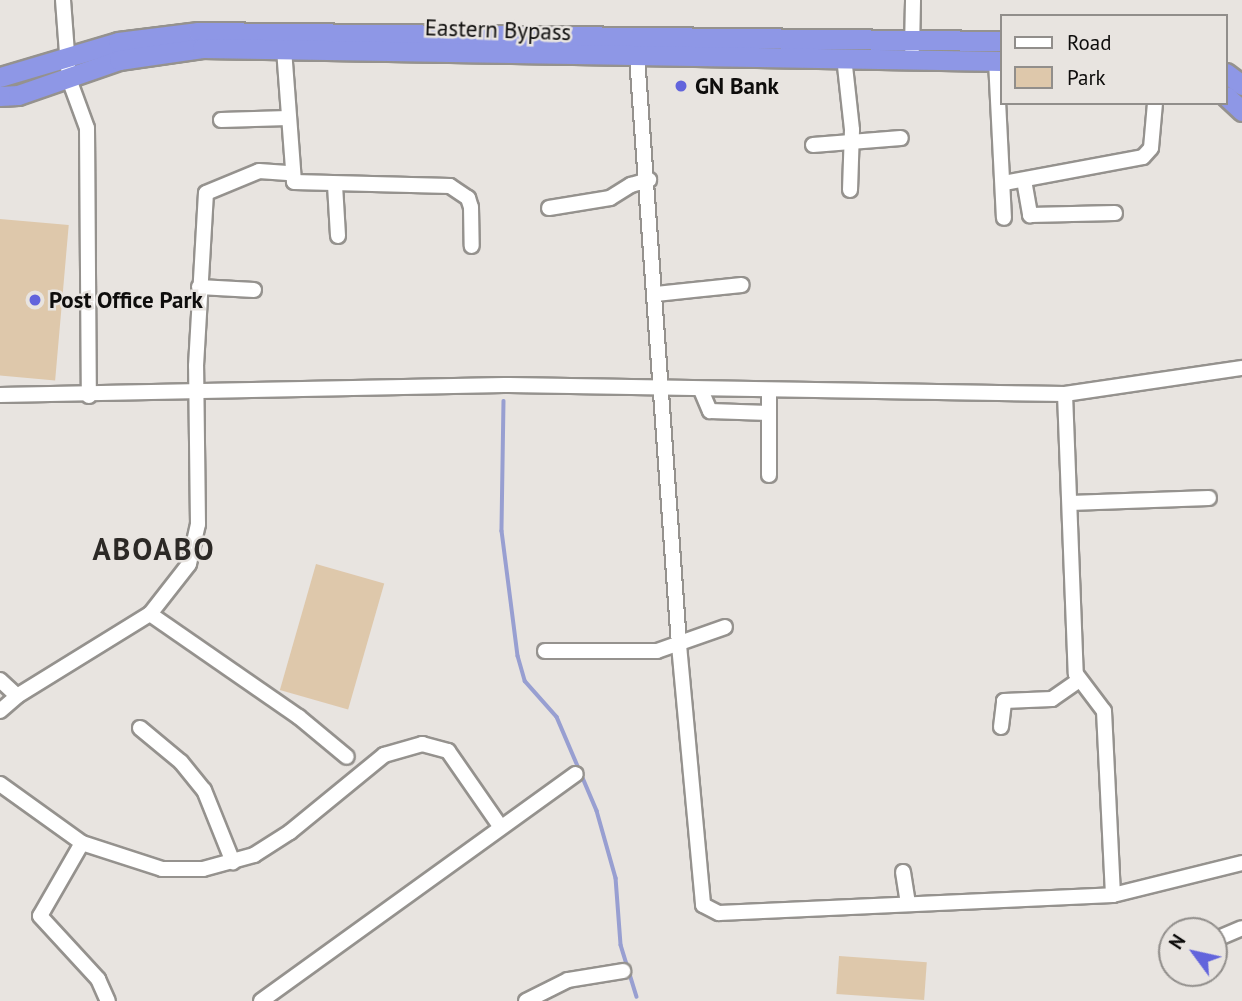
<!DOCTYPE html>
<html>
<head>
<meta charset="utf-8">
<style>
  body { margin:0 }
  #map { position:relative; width:1242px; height:1001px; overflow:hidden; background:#e8e4e0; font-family:"PT Sans",sans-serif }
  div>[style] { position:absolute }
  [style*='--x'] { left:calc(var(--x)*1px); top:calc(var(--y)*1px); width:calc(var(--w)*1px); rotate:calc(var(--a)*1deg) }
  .green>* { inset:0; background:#dec8ab; transform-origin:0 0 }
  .stream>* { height:3.5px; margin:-1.75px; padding:0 1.75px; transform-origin:1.75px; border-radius:1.75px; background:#989fd1 }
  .roads { filter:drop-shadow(2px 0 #95928e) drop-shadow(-2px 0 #95928e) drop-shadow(0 2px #95928e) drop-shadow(0 -2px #95928e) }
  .minor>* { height:14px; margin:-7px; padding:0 7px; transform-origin:7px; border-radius:7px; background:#fff }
  .highway>* { height:19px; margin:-9.5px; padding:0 9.5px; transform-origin:9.5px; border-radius:9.5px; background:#8e97e6 }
  .dots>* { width:19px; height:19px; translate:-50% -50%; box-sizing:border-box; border:4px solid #e8e4e0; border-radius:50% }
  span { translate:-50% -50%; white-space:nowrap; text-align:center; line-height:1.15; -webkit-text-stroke:5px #e8e4e0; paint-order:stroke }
  .street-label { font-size:23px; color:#0e0d0c }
  .poi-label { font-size:23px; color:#0e0d0c; font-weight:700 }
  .left { translate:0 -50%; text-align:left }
  .district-label { font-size:30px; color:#2c2926; font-weight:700; letter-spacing:2px }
  .legend { position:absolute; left:1000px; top:14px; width:228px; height:91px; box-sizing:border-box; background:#e8e4e0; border:2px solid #918e8b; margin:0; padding:9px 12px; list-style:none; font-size:21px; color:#0e0d0c }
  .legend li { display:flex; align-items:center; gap:14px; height:35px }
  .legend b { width:35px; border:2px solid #918e8b }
  .north { position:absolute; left:1158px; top:917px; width:70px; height:70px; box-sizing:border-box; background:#e8e4e0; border:2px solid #918e8b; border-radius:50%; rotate:303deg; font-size:19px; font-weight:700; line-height:28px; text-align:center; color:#0e0d0c }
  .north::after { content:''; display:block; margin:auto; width:24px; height:32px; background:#6264dc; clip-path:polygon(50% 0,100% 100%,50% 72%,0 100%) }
</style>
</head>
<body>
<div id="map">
  <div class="green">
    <div style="left:0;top:219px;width:69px;height:156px;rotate:5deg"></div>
    <div style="left:316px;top:564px;width:71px;height:131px;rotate:16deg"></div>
    <div style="left:839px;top:956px;width:88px;height:38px;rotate:4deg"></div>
  </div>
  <div class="stream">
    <div style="--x:504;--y:401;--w:130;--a:90.9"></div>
    <div style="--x:502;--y:531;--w:126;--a:82.7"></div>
    <div style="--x:518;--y:656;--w:26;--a:74"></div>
    <div style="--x:525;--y:681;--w:48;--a:48.4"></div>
    <div style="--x:557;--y:717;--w:102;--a:66.9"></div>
    <div style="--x:597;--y:811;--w:70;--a:74.2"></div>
    <div style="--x:616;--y:878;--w:67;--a:85.7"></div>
    <div style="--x:621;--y:945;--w:54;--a:72.9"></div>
  </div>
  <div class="roads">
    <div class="minor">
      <div style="--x:63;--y:0;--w:79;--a:85.7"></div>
      <div style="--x:69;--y:79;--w:52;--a:69.8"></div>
      <div style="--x:87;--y:128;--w:268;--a:89.6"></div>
      <div style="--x:284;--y:49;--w:133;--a:85.7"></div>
      <div style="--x:294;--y:182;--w:156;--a:1.5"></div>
      <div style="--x:450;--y:186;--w:22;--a:34"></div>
      <div style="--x:468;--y:198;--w:9;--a:72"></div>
      <div style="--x:471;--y:207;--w:39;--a:89"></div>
      <div style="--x:912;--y:49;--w:49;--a:-88.8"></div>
      <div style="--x:637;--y:57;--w:589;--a:85.91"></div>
      <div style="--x:679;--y:645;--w:261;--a:84.7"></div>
      <div style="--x:703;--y:905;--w:18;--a:27"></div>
      <div style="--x:719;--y:913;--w:394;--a:-2.6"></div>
      <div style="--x:1113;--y:895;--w:133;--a:-13.9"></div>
      <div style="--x:844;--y:57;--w:73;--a:83.7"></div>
      <div style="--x:852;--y:130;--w:60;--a:91.9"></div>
      <div style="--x:996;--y:61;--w:157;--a:87.1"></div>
      <div style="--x:221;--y:120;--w:67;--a:-1.7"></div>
      <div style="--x:813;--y:145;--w:88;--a:-4.5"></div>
      <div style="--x:1024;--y:180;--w:36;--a:80"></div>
      <div style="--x:1030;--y:215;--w:85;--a:-1.3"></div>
      <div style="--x:1004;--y:183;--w:141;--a:-10.6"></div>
      <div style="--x:1143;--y:157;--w:12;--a:-48"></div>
      <div style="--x:1151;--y:148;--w:45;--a:-84.9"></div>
      <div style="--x:335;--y:185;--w:51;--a:86.6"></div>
      <div style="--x:549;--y:208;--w:62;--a:-9.3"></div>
      <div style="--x:610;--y:198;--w:25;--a:-32"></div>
      <div style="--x:631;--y:185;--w:19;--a:-16"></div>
      <div style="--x:199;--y:287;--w:55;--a:3.1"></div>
      <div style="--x:656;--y:294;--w:86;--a:-6"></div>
      <div style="--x:701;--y:390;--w:23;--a:67"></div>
      <div style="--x:710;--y:411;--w:59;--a:1.9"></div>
      <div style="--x:769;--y:391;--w:84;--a:90"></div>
      <div style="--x:1065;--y:394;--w:280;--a:87.8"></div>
      <div style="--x:1076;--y:674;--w:46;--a:52.9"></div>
      <div style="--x:1104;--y:711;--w:184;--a:87.2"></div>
      <div style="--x:0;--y:395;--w:509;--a:-1.13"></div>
      <div style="--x:509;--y:385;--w:556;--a:0.93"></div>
      <div style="--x:1065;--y:394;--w:179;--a:-8.4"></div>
      <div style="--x:1070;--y:503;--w:139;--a:-2.1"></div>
      <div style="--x:150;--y:614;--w:181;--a:34.7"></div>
      <div style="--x:299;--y:717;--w:62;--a:39.8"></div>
      <div style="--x:545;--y:651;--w:112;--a:0"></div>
      <div style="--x:657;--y:651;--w:72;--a:-19.4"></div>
      <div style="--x:0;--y:680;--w:23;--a:43"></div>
      <div style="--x:0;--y:711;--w:23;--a:-41"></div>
      <div style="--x:17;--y:696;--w:156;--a:-31.7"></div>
      <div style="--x:150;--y:614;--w:63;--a:-52"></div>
      <div style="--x:189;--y:564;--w:41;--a:-77.3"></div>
      <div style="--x:198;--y:524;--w:158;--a:-90.7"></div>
      <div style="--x:196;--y:366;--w:173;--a:-86.7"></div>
      <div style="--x:206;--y:193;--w:57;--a:-22.5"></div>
      <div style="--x:259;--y:171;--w:32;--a:4"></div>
      <div style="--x:1001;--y:727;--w:26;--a:-83"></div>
      <div style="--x:1004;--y:701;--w:48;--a:-2.4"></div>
      <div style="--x:1052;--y:699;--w:32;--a:-35"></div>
      <div style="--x:140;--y:728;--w:53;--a:39.7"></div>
      <div style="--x:181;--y:762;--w:36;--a:51"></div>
      <div style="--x:204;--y:790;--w:78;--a:68.1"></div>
      <div style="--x:0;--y:784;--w:101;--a:35.7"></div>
      <div style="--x:82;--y:843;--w:84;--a:18"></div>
      <div style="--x:162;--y:869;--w:41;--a:0"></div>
      <div style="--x:203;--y:869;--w:53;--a:-15.4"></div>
      <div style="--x:254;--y:855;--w:43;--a:-32.6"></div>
      <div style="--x:290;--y:832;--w:122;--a:-39.3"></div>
      <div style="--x:384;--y:755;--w:40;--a:-16"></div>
      <div style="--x:422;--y:744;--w:27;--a:15"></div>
      <div style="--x:448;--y:751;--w:91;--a:55.3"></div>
      <div style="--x:82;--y:843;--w:84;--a:119.9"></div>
      <div style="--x:40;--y:916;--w:86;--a:47.4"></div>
      <div style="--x:98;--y:979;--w:24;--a:66"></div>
      <div style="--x:903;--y:872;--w:31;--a:81"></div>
      <div style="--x:1214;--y:940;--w:30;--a:-23"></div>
      <div style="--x:261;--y:1001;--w:388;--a:-35.8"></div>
      <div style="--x:526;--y:1001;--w:47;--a:-26.6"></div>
      <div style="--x:568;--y:980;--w:56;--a:-9.3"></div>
    </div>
    <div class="highway">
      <div style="--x:1226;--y:73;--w:20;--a:37"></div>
      <div style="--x:0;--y:77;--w:123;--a:-16.5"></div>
      <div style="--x:118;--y:42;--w:81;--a:-7.1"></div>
      <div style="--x:198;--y:32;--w:804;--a:0.64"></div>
      <div style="--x:0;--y:96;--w:18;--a:-3"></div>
      <div style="--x:18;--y:95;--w:107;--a:-19.1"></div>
      <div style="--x:119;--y:60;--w:84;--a:-8.2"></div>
      <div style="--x:202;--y:48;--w:800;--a:0.93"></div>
      <div style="--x:1226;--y:96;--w:22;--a:43"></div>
    </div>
  </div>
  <div class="dots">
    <div style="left:681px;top:86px;background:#6264dc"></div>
    <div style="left:35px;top:300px;background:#6264dc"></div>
  </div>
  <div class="street-label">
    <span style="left:498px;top:30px;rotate:2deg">Eastern Bypass</span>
  </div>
  <div class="poi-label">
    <span class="left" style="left:695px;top:86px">GN Bank</span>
    <span class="left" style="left:49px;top:300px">Post Office Park</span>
  </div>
  <div class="district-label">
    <span style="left:154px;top:549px">ABOABO</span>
  </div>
  <ul class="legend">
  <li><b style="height:9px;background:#fff"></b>Road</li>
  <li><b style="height:19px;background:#dec8ab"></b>Park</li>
  </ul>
  <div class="north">N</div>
</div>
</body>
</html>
